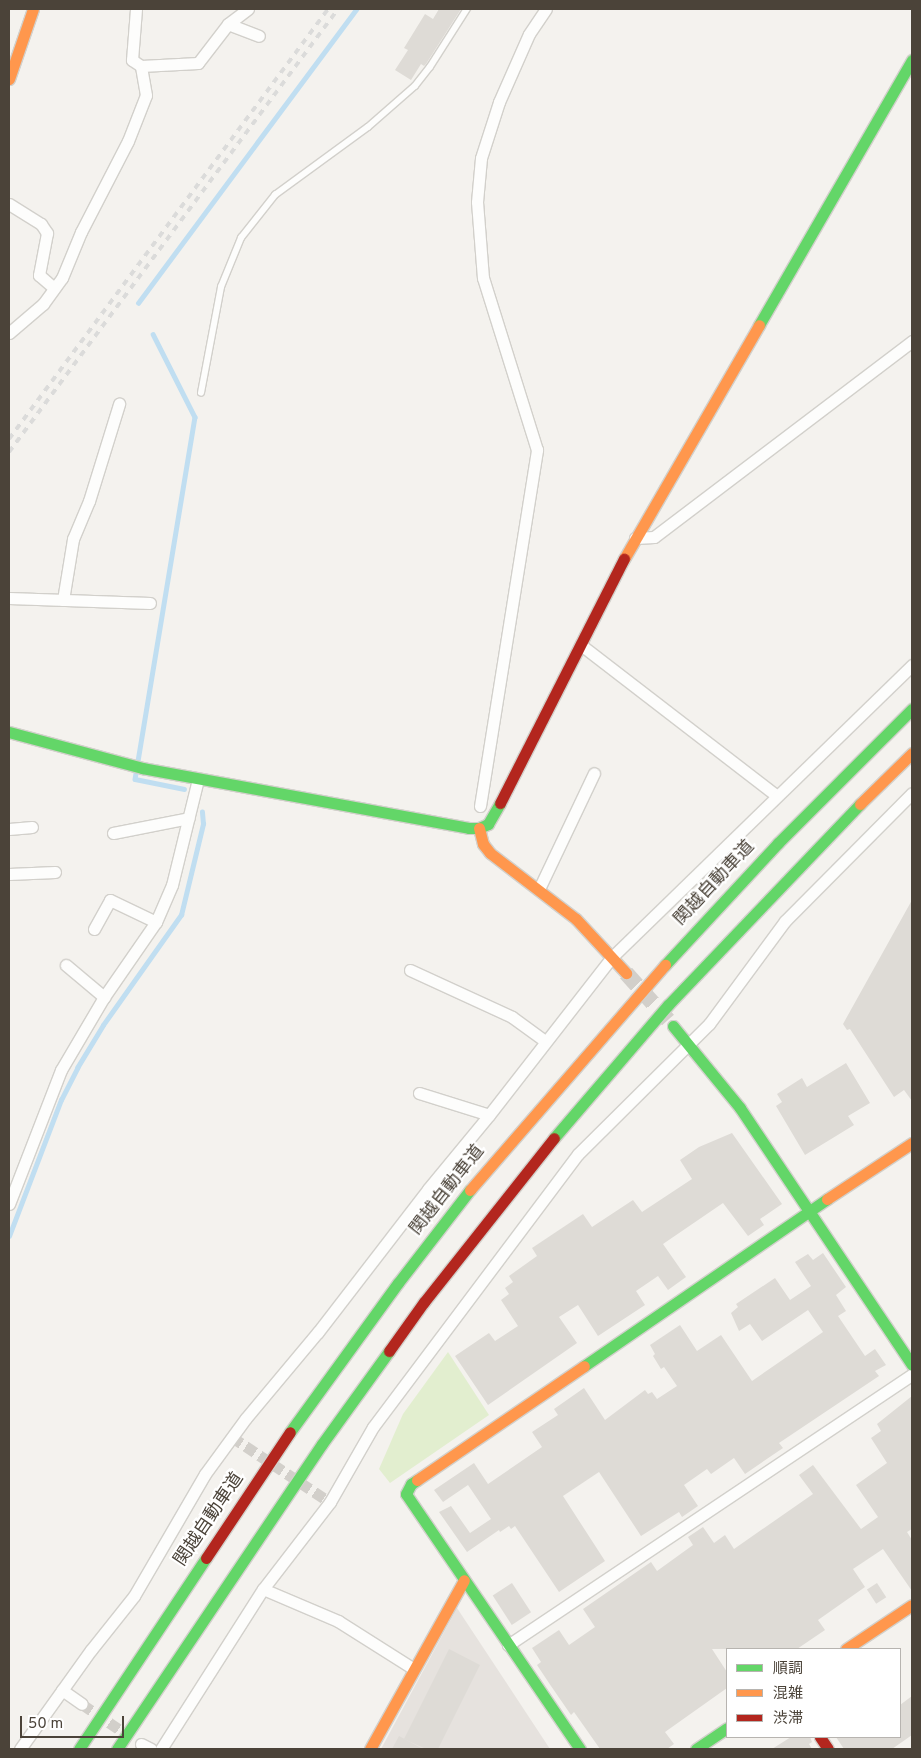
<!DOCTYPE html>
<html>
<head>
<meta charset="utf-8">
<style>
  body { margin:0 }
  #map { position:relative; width:921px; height:1758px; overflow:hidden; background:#f4f2ee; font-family:Overpass,"Noto Sans JP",sans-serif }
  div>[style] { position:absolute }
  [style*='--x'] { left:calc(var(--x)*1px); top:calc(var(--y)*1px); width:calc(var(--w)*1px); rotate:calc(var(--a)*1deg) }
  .industrial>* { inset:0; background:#e6e2de }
  .green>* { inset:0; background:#e2eecf }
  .stream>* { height:4.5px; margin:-2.25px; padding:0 2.25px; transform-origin:2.25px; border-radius:2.25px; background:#c0def1 }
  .building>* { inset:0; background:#dedbd6; transform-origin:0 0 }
  .street-tunnel>* { height:11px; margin-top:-5.5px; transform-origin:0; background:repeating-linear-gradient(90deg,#d2cfca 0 11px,transparent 0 16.5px) }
  .secondary-tunnel>* { height:16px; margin-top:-8px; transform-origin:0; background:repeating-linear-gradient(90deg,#d2cfca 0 16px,transparent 0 24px) }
  .roads { filter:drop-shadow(1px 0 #d2d0cb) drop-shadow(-1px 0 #d2d0cb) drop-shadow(0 1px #d2d0cb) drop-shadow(0 -1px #d2d0cb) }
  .lane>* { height:5.5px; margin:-2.75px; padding:0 2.75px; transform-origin:2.75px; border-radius:2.75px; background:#fdfdfc }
  .street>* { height:11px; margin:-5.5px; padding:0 5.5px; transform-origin:5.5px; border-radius:5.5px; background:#fdfdfc }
  .fast>* { height:11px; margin:-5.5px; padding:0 5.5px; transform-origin:5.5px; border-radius:5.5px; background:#63d668 }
  .slow>* { height:11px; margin:-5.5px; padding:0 5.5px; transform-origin:5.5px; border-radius:5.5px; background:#ff974d }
  .jam>* { height:11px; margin:-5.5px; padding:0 5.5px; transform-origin:5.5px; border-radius:5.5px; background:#b3261e }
  .rail>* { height:4px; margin-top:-2px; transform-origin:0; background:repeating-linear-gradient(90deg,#dbdbda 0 6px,transparent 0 12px) }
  span { translate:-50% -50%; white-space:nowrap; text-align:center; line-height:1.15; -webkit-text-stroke:4.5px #fff; paint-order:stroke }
  .street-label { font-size:18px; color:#4b4339 }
  .frame { position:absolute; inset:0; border:10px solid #4b4339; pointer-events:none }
  .legend { position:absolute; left:726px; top:1648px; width:175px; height:90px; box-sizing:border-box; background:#fff; border:1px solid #b7b4b0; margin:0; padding:6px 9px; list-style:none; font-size:15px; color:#4b4339 }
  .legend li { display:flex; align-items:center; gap:10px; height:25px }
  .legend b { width:25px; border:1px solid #b7b4b0 }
  .scale { position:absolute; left:20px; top:1716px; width:104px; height:22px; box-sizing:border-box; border:2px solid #4b4339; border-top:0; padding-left:6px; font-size:15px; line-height:18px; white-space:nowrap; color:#4b4339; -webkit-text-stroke:4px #fff; paint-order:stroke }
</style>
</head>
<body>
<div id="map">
  <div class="industrial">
    <div style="clip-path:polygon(457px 1608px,550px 1749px,381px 1749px)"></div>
  </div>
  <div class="green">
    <div style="clip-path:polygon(448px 1352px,489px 1415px,390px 1483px,379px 1469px,403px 1414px)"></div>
  </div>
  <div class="stream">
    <div style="--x:138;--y:303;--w:366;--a:-53.4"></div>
    <div style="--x:153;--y:334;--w:93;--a:63.2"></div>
    <div style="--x:195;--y:417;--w:367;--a:99.4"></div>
    <div style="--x:135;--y:779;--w:50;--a:11.5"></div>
    <div style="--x:9;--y:1236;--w:146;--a:-69.1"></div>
    <div style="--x:61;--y:1100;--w:36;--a:-63"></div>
    <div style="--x:77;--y:1068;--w:50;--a:-58.8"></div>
    <div style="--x:103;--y:1025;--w:135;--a:-54.7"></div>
    <div style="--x:181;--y:915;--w:94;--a:-76.4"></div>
    <div style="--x:203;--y:824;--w:12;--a:-95"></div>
  </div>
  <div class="building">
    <div style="clip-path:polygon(439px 9px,461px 9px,426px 64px,424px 66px,421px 64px,411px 80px,395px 70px,408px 50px,404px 48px,425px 14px,433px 19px)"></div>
    <div style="clip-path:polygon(912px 900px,912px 1101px,904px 1090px,894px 1097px,850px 1029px,847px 1030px,843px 1024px)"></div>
    <div style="clip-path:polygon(846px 1063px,870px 1103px,848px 1116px,854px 1125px,805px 1155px,776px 1106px,782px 1102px,777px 1094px,802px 1078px,807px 1087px)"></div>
    <div style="clip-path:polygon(732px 1133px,782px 1204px,760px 1219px,764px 1225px,748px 1236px,723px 1203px,663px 1244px,686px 1277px,668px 1290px,658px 1276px,636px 1291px,645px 1305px,598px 1336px,578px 1305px,559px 1317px,577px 1343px,488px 1405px,455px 1356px,489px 1333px,495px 1341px,518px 1326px,501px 1300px,509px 1294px,505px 1288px,513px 1282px,509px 1276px,537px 1256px,532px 1248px,583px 1214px,592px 1227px,633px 1200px,642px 1212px,692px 1179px,680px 1160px,699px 1147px)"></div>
    <div style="clip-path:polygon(823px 1253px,846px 1287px,836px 1295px,846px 1311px,838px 1316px,865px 1356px,875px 1349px,886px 1365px,875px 1371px,879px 1376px,779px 1443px,783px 1448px,745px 1474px,734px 1458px,711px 1474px,707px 1469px,684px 1485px,698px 1506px,682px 1517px,679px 1512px,641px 1536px,599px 1472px,563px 1496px,605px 1561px,559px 1592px,515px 1526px,511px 1529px,509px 1526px,500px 1532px,499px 1530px,467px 1552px,439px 1512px,451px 1506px,470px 1533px,491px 1519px,468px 1485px,443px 1502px,434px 1490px,474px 1463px,488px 1484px,542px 1447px,532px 1432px,558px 1415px,554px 1409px,584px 1388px,605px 1420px,645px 1390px,648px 1394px,652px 1392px,657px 1399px,677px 1386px,664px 1367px,661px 1369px,653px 1356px,655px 1354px,650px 1345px,680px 1325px,697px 1351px,721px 1335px,752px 1381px,823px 1332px,808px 1310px,762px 1341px,750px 1324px,739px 1331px,731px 1313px,738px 1307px,736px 1304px,775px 1278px,790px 1300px,811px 1286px,795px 1262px,808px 1254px,813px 1260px)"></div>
    <div style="clip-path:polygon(912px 1396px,912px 1529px,907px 1532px,912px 1540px,912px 1591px,883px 1549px,853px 1569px,865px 1587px,818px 1620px,825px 1630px,797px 1649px,712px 1649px,727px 1672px,727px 1688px,665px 1732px,674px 1744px,667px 1749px,600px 1749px,574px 1712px,571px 1715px,551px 1686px,537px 1665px,541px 1662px,532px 1648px,559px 1630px,569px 1645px,595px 1627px,583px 1609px,651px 1562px,657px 1571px,693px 1545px,688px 1537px,703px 1527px,714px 1543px,725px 1535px,734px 1549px,813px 1494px,799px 1475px,813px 1465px,861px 1529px,878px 1517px,856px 1485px,887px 1463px,871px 1438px,881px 1431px,877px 1424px)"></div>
    <div style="left:512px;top:1583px;width:35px;height:23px;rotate:57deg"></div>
    <div style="left:877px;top:1583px;width:17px;height:12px;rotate:57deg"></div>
    <div style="clip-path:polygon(449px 1649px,480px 1665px,438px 1749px,426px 1749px,404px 1739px)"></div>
    <div style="clip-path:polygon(912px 1696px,912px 1735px,892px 1749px,844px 1749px,836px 1737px,900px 1737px,900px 1705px)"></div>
    <div style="clip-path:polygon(399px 1736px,423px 1749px,392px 1749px)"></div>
    <div style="clip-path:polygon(791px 1737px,810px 1737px,812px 1742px,809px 1744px,812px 1749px,772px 1749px)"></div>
  </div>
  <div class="street-tunnel">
    <div style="--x:232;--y:1437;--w:118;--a:33.6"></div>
    <div style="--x:82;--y:1704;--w:57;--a:34.2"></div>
  </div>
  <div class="secondary-tunnel">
    <div style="--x:626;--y:973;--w:63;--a:48.2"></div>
  </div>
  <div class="roads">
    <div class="lane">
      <div style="--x:201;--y:393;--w:108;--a:-79.3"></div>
      <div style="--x:221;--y:287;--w:53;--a:-67.8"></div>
      <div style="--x:241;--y:238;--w:55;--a:-51.7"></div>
      <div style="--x:275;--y:195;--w:115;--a:-36.2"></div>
      <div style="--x:368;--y:127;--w:62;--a:-41.1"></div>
      <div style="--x:415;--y:86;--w:24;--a:-52"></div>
      <div style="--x:430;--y:67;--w:69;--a:-57.5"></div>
    </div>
    <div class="street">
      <div style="--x:228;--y:24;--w:25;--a:-37"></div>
      <div style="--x:141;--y:66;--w:57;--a:-3"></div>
      <div style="--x:198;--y:63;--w:49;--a:-52.4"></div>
      <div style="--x:228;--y:24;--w:33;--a:21"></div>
      <div style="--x:9;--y:204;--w:38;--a:32"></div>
      <div style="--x:41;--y:224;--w:11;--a:56"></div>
      <div style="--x:47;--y:233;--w:43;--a:100.8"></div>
      <div style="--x:39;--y:275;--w:20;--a:41"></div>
      <div style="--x:9;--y:333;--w:45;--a:-40.5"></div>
      <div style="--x:43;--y:304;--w:32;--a:-54"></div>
      <div style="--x:62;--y:278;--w:50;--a:-67.6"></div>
      <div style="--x:81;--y:232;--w:102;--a:-62.7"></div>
      <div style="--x:128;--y:141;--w:49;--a:-68.6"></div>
      <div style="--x:146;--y:95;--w:29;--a:-100"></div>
      <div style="--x:141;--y:66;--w:11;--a:-146"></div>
      <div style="--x:132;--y:60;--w:51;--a:-85.5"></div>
      <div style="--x:635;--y:538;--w:19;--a:-3"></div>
      <div style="--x:654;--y:537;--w:324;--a:-37.2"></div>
      <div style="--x:9;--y:598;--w:141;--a:2"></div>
      <div style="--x:63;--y:600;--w:62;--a:-80.7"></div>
      <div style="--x:73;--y:539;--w:41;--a:-67.2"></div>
      <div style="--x:89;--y:501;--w:102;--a:-72.8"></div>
      <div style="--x:581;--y:645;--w:247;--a:37.6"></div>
      <div style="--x:480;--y:806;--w:361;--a:-80.9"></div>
      <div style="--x:537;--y:450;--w:180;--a:-107.4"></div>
      <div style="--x:483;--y:278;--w:76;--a:-94.5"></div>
      <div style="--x:477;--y:202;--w:44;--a:-84.8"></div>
      <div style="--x:481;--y:158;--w:59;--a:-72.2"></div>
      <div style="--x:499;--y:102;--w:74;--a:-66.2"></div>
      <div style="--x:529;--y:34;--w:30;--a:-56"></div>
      <div style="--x:9;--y:829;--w:23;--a:-5"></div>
      <div style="--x:113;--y:833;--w:77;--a:-11.2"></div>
      <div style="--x:9;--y:874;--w:46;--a:-2.5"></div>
      <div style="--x:539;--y:889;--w:128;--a:-64.6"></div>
      <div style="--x:94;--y:929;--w:33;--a:-61"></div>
      <div style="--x:110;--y:900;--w:51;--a:25.6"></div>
      <div style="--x:66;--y:965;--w:50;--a:40.1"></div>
      <div style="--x:410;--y:970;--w:112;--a:24.7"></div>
      <div style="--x:512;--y:1017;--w:41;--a:36"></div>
      <div style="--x:419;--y:1093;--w:73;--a:17.4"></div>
      <div style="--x:9;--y:1204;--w:144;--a:-68.8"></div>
      <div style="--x:61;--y:1070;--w:85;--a:-59.5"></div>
      <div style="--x:104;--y:997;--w:91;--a:-55.3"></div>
      <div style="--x:156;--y:922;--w:40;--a:-66.6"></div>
      <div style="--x:172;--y:885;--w:109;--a:-76.2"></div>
      <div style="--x:263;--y:1589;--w:82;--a:23.1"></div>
      <div style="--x:338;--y:1621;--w:90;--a:32.3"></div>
      <div style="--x:508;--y:1645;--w:486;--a:-33.8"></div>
      <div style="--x:62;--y:1690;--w:24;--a:35"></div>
      <div style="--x:141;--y:1744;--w:11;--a:27"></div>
      <div style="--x:20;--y:1749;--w:122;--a:-54.4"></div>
      <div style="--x:91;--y:1650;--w:69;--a:-51.5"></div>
      <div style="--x:134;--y:1596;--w:141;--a:-59.8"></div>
      <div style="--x:205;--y:1474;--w:69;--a:-53.8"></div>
      <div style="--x:246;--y:1418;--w:112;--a:-50.1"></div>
      <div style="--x:318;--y:1332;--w:180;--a:-52.4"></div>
      <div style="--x:428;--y:1189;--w:96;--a:-50.5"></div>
      <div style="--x:489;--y:1115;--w:200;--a:-52.1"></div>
      <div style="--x:612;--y:957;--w:419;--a:-44.2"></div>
      <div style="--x:161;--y:1749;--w:190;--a:-57.5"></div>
      <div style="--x:263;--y:1589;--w:110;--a:-52.4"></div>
      <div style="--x:330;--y:1502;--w:86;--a:-60.2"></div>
      <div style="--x:373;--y:1427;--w:341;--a:-53.1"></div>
      <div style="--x:578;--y:1154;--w:185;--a:-44.8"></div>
      <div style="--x:709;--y:1024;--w:128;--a:-53.6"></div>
      <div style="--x:785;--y:921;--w:180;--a:-45.2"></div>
    </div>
    <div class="fast">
      <div style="--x:759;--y:325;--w:306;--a:-60"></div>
      <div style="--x:9;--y:732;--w:138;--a:15.1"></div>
      <div style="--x:142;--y:768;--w:332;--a:10.4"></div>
      <div style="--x:469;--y:828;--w:10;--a:0"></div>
      <div style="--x:479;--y:828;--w:10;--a:-24"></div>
      <div style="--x:488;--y:824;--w:24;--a:-60"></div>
      <div style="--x:665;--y:965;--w:166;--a:-47.2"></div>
      <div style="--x:778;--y:843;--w:190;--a:-45"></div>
      <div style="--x:673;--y:1026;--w:106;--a:50.7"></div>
      <div style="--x:740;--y:1108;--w:309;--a:56.2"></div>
      <div style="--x:554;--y:1138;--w:175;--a:-49.4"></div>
      <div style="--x:668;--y:1005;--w:278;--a:-46.3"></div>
      <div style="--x:584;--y:1366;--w:295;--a:-34.5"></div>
      <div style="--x:290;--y:1432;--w:184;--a:-54.1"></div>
      <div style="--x:398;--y:1283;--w:118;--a:-52.3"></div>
      <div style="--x:417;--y:1480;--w:7;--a:146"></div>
      <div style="--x:411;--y:1484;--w:11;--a:117"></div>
      <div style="--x:406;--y:1494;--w:309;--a:55.7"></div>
      <div style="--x:79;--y:1749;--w:229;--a:-56.4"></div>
      <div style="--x:117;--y:1749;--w:367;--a:-56.1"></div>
      <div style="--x:322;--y:1444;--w:115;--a:-54.2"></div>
      <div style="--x:696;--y:1749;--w:37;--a:-34"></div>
    </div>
    <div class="slow">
      <div style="--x:9;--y:79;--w:74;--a:-71.1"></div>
      <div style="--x:624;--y:559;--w:270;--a:-60"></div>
      <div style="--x:860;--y:804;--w:73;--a:-44.4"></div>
      <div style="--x:479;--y:828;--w:16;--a:76"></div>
      <div style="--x:483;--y:844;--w:11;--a:52"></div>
      <div style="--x:490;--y:853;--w:108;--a:37.5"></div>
      <div style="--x:576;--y:919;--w:74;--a:47.2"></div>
      <div style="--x:470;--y:1190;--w:298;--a:-49.1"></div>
      <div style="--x:827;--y:1199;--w:102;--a:-33.4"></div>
      <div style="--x:417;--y:1480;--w:202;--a:-34.3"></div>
      <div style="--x:846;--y:1649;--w:79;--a:-33.7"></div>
      <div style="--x:370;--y:1749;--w:193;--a:-60.9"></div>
    </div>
    <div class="jam">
      <div style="--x:500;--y:803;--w:274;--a:-63.1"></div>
      <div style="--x:389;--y:1351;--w:60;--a:-54.5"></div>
      <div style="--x:424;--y:1302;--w:209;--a:-51.6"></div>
      <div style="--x:206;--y:1558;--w:151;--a:-56.3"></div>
      <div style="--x:820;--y:1737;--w:14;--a:56"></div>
    </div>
  </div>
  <div class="rail">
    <div style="--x:9;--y:439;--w:535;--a:-53.43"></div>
    <div style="--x:9;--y:452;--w:552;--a:-53.4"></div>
  </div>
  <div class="street-label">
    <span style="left:715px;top:884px;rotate:-47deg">関越自動車道</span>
    <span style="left:448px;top:1191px;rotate:-52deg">関越自動車道</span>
    <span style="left:210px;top:1520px;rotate:-56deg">関越自動車道</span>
  </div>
  <div class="frame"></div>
  <ul class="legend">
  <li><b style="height:6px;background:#63d668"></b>順調</li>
  <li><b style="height:6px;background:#ff974d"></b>混雑</li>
  <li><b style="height:6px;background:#b3261e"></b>渋滞</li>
  </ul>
  <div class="scale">50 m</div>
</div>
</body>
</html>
